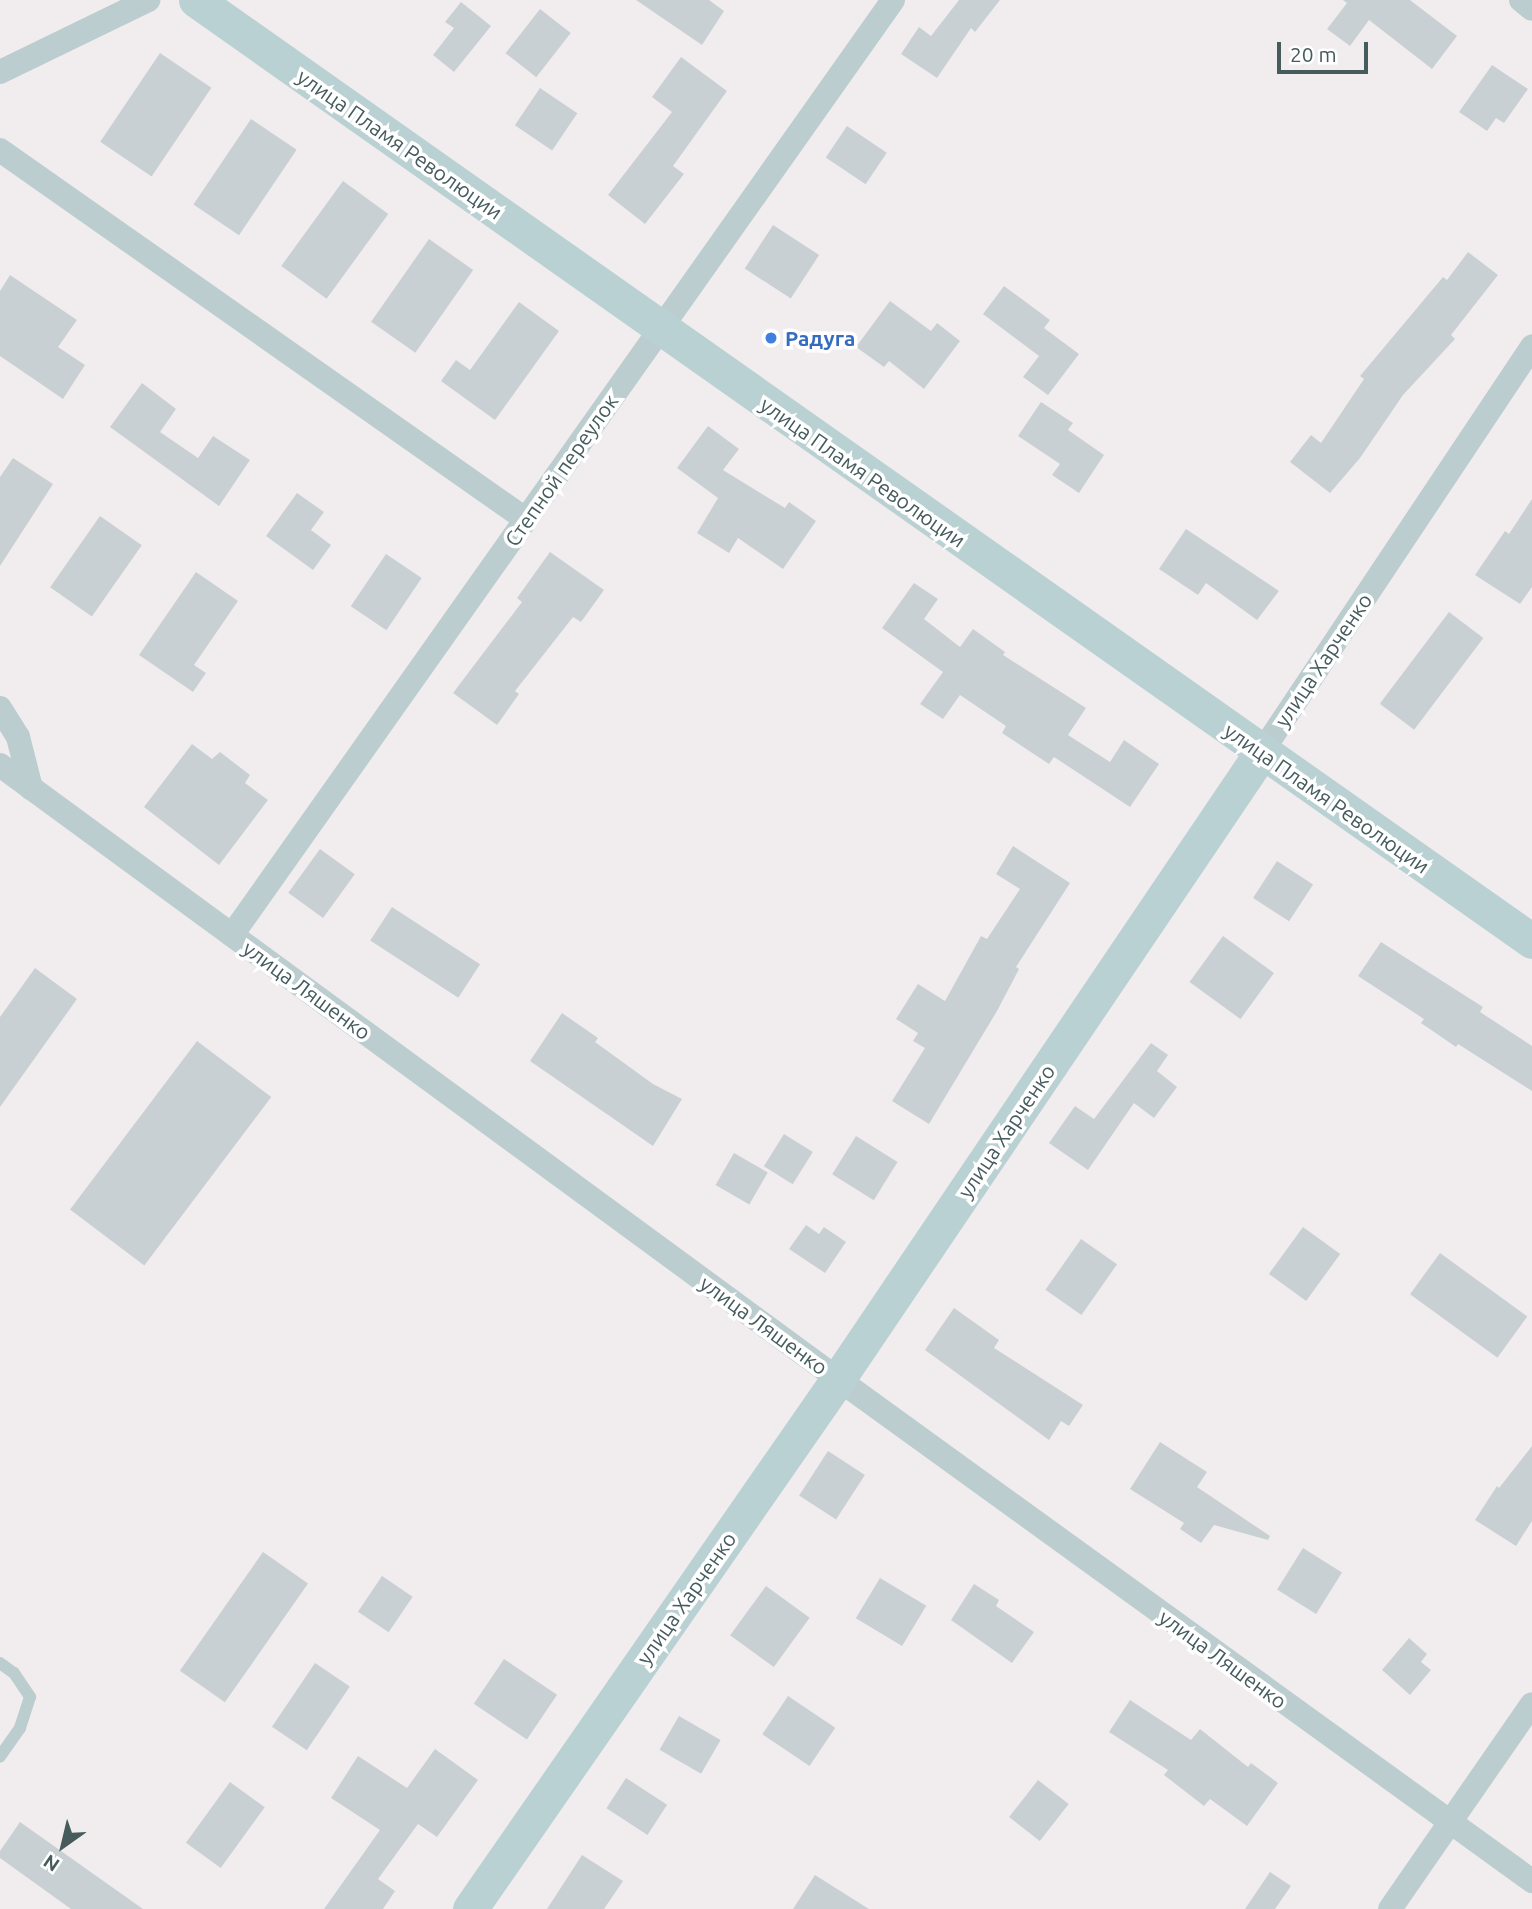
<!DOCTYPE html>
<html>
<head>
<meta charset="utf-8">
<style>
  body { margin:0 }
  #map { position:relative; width:1532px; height:1909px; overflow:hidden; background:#f1edef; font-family:Ubuntu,sans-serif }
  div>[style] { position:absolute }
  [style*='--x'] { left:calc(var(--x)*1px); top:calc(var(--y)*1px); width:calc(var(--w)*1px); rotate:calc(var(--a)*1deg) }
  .building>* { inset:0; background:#c9d0d3; transform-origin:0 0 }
  .lane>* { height:12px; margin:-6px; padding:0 6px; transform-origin:6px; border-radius:6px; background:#bbcdce }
  .street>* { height:24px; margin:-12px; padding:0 12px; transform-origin:12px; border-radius:12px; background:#bbcdce }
  .secondary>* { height:35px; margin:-17.5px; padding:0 17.5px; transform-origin:17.5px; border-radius:17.5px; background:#bad1d3 }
  .dots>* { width:19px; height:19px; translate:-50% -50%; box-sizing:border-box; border:4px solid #fff; border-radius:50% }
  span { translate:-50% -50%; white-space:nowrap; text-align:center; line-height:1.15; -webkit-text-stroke:7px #fff; paint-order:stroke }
  .street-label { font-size:21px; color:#455b5c }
  .shop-label { font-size:21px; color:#366cbe; font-weight:700 }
  .left { translate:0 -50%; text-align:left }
  .north { position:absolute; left:28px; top:1811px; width:70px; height:70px; -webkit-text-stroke:5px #fff; paint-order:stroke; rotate:214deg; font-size:19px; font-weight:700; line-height:28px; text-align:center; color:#455b5c }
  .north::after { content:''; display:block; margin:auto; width:24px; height:32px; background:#455b5c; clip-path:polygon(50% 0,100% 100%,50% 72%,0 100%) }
  .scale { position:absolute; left:1277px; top:42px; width:91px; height:32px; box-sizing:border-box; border:4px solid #455b5c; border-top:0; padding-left:9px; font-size:21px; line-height:24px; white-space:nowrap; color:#455b5c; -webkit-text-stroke:5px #fff; paint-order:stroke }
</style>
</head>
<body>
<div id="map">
  <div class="building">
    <div style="clip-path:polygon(636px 0,709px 0,724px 11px,702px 45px)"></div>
    <div style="clip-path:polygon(959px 0,1000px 0,975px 32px,971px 28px,937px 78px,901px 54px,919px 27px,931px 36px)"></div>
    <div style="clip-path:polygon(1343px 0,1410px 0,1457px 36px,1432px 69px,1369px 20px,1350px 46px,1327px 29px,1347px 3px)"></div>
    <div style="clip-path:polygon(461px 2px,491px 26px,454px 72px,433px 55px,454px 28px,445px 22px)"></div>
    <div style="left:540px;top:9px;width:39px;height:56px;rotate:38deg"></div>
    <div style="left:160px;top:53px;width:62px;height:107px;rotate:34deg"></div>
    <div style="clip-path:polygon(681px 57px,727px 91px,673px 166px,684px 174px,645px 224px,608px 195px,672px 112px,652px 97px)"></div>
    <div style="clip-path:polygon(1492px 65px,1528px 89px,1504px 123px,1496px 118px,1487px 131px,1459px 112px)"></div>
    <div style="left:540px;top:88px;width:45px;height:45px;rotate:34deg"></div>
    <div style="left:251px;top:119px;width:55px;height:103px;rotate:34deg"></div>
    <div style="left:847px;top:126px;width:48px;height:38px;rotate:34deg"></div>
    <div style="left:343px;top:181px;width:56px;height:105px;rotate:36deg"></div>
    <div style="left:773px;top:225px;width:55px;height:52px;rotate:33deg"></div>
    <div style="left:429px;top:239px;width:54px;height:101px;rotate:35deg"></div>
    <div style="clip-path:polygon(1468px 252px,1498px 275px,1451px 335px,1455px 339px,1403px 395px,1360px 458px,1330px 493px,1290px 462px,1311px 435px,1321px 443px,1364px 379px,1360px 376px,1443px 277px,1447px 280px)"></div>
    <div style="clip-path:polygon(10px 275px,77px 320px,58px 347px,85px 365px,63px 399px,0 356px,0 291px)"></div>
    <div style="clip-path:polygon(1004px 286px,1050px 320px,1044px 328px,1079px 354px,1048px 395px,1023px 377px,1039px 356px,983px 314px)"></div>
    <div style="clip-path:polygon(890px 301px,931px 331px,937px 323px,960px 341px,924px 389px,889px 361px,884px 367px,856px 347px)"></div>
    <div style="clip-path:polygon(519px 302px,559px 331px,495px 420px,441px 381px,456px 360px,470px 370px)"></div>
    <div style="clip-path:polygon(142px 383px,176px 409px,160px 432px,198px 458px,213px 436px,250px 460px,219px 506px,110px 427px)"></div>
    <div style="clip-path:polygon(1041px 402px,1073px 423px,1068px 430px,1104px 455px,1079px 493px,1052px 475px,1060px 464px,1018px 436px)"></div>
    <div style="clip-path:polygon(708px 426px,739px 449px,723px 470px,785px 508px,789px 502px,816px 521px,783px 569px,738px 538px,729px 553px,697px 533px,718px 498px,677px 468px)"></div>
    <div style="clip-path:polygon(13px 458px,53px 484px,0 566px,0 477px)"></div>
    <div style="clip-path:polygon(297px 493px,324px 512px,311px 530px,331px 545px,313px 570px,266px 536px)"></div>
    <div style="clip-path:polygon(1532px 499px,1532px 587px,1520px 604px,1475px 575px,1505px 531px,1509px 534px)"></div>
    <div style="left:100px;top:516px;width:51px;height:87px;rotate:35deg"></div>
    <div style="clip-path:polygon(1186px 529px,1279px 591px,1257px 620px,1206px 583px,1198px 595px,1159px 569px)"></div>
    <div style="clip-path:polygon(550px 552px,604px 590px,581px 622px,573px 617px,515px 691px,519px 694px,497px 725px,453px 693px,522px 602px,517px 598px)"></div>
    <div style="left:386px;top:554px;width:43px;height:63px;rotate:34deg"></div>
    <div style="clip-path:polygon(196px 572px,238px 601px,194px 665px,206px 673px,193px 692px,139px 655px)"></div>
    <div style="clip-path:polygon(914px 583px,938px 599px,924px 619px,960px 647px,973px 629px,1005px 652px,1003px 655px,1086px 708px,1068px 735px,1110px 762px,1124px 740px,1159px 764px,1130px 807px,1054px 757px,1049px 764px,1002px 733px,1006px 726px,960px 695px,943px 719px,920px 704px,943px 672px,882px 628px)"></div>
    <div style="left:1449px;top:612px;width:43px;height:115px;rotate:37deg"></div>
    <div style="clip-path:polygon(192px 744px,212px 759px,220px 752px,250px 775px,245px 783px,268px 800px,219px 865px,144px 807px)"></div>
    <div style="clip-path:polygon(1013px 846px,1070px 883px,1016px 967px,1019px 969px,997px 1011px,929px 1124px,892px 1101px,925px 1048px,913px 1041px,918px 1033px,896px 1019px,918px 984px,945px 1001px,981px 936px,987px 939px,1020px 889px,996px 874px)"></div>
    <div style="left:320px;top:849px;width:43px;height:54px;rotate:36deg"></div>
    <div style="left:1277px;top:861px;width:43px;height:44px;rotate:33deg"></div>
    <div style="left:392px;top:907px;width:105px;height:40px;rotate:33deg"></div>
    <div style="left:1223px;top:936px;width:63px;height:57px;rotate:36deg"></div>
    <div style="clip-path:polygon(1381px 942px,1483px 1007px,1480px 1012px,1532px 1046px,1532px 1091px,1458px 1044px,1456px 1047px,1421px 1023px,1424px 1019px,1358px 976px)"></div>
    <div style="clip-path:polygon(35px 968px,77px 999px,0 1107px,0 1017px)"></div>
    <div style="clip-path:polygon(562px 1013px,598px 1038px,595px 1042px,653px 1084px,682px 1099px,653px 1146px,530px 1061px)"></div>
    <div style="left:197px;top:1041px;width:93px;height:211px;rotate:37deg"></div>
    <div style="clip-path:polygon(1151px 1043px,1168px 1055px,1157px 1071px,1177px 1087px,1154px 1118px,1134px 1103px,1088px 1170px,1049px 1143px,1075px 1106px,1094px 1119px)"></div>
    <div style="left:784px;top:1134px;width:34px;height:38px;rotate:32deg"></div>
    <div style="left:856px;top:1136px;width:49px;height:45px;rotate:32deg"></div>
    <div style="left:734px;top:1153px;width:39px;height:37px;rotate:30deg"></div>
    <div style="clip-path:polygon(806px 1225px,819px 1234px,824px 1227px,846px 1242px,825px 1273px,789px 1249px)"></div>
    <div style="left:1303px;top:1227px;width:46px;height:58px;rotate:36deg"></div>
    <div style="left:1081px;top:1239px;width:44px;height:62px;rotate:35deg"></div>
    <div style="left:1440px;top:1253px;width:108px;height:51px;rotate:36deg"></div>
    <div style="clip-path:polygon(954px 1308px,999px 1340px,994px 1348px,1083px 1405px,1069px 1426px,1061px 1421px,1049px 1440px,925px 1350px)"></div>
    <div style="clip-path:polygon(1160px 1442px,1207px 1472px,1197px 1487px,1270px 1536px,1268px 1540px,1214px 1525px,1201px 1543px,1180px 1529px,1184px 1523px,1130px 1489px)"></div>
    <div style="clip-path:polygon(1532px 1446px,1532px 1521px,1516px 1546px,1475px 1520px,1497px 1486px,1499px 1488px)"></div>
    <div style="left:828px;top:1451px;width:44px;height:53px;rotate:33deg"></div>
    <div style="left:1303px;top:1548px;width:46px;height:49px;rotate:32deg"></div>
    <div style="left:263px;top:1552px;width:55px;height:145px;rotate:35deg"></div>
    <div style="left:382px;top:1576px;width:37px;height:43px;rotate:34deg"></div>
    <div style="left:880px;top:1578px;width:54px;height:47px;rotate:31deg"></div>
    <div style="clip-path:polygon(974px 1584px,999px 1600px,996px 1606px,1034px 1632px,1012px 1663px,951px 1620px)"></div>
    <div style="left:766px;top:1586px;width:54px;height:61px;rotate:36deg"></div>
    <div style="clip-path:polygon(1409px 1638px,1427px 1654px,1421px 1662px,1431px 1670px,1410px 1695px,1382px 1670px)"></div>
    <div style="left:504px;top:1659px;width:64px;height:54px;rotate:34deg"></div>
    <div style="left:315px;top:1663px;width:42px;height:77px;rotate:34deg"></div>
    <div style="left:788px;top:1696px;width:57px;height:46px;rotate:34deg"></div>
    <div style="clip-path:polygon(1130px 1700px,1191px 1740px,1200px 1729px,1248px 1767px,1251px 1763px,1278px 1783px,1247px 1826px,1210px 1799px,1204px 1806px,1164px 1775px,1168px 1770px,1109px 1732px)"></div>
    <div style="left:679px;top:1716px;width:48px;height:39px;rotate:30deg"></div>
    <div style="clip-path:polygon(435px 1749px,478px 1780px,437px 1837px,418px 1824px,378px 1879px,395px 1891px,383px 1909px,324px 1909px,380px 1830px,331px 1798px,358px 1756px,407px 1788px)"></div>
    <div style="left:626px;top:1778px;width:49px;height:36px;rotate:33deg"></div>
    <div style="left:1038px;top:1780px;width:39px;height:47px;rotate:38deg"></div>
    <div style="left:230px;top:1782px;width:43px;height:75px;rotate:36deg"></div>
    <div style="clip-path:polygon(20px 1822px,143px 1909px,71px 1909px,0 1858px,0 1851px)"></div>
    <div style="clip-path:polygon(582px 1855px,623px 1881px,604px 1909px,547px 1909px)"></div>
    <div style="clip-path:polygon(1270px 1872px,1291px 1886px,1275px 1909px,1245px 1909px)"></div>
    <div style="clip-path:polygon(815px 1875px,869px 1909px,793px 1909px)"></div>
  </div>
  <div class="lane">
    <div style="--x:0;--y:1663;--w:17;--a:36"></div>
    <div style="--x:14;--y:1673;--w:29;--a:56"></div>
    <div style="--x:30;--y:1697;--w:33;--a:108"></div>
    <div style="--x:20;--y:1728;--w:35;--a:125"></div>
  </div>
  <div class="street">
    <div style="--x:1521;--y:0;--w:14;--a:39"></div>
    <div style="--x:0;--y:72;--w:165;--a:-25.9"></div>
    <div style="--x:0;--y:150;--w:642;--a:35.1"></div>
    <div style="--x:0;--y:708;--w:34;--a:58"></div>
    <div style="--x:18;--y:737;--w:53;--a:75.7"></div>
    <div style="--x:1261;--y:753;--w:489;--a:-56.3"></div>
    <div style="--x:0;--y:765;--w:1039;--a:36.23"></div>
    <div style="--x:838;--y:1379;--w:857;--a:35.88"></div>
    <div style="--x:232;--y:935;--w:1145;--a:-54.74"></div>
    <div style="--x:1390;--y:1909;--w:249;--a:-55.3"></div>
  </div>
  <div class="secondary">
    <div style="--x:196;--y:0;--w:1634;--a:35.16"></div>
    <div style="--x:470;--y:1909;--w:645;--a:-55.23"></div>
    <div style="--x:838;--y:1379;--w:756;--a:-55.95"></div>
  </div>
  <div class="dots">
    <div style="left:771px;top:338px;background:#3f7fe0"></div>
  </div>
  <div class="street-label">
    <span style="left:400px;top:144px;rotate:35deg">улица Пламя Революции</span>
    <span style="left:561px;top:470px;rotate:-55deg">Степной переулок</span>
    <span style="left:863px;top:472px;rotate:35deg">улица Пламя Революции</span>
    <span style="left:1323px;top:660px;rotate:-56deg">улица Харченко</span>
    <span style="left:1327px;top:798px;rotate:35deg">улица Пламя Революции</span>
    <span style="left:307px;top:990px;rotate:36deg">улица Ляшенко</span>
    <span style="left:1006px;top:1131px;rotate:-56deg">улица Харченко</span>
    <span style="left:764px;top:1325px;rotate:36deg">улица Ляшенко</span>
    <span style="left:686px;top:1598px;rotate:-55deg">улица Харченко</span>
    <span style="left:1223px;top:1659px;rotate:36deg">улица Ляшенко</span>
  </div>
  <div class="shop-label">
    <span class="left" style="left:785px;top:338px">Радуга</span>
  </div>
  <div class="north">N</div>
  <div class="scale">20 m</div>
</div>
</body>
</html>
